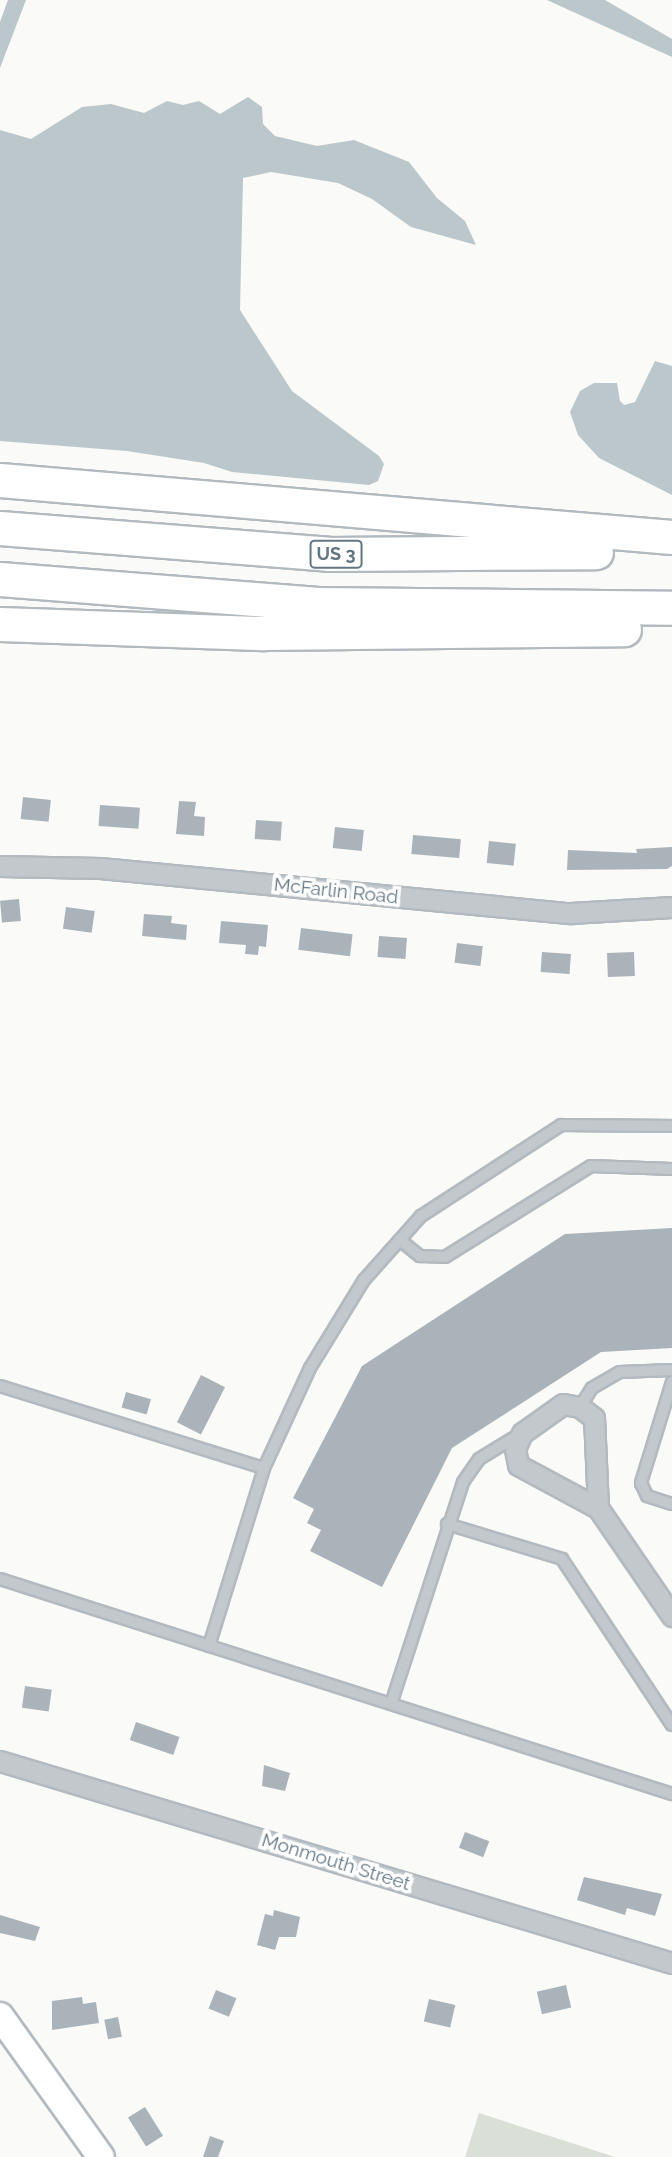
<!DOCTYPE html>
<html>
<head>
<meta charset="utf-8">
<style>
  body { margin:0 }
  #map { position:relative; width:672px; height:2157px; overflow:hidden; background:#fafaf8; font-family:Raleway,sans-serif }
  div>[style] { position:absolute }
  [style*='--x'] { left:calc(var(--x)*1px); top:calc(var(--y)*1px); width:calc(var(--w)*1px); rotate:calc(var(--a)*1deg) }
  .green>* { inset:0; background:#dadfd7 }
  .water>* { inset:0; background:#bbc7cb }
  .building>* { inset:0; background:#aab3b9; transform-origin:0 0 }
  .roads { filter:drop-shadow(2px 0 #b3babf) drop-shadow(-2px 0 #b3babf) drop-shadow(0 2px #b3babf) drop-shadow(0 -2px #b3babf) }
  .lane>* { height:10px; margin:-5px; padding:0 5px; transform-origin:5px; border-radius:5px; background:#c3c8cc }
  .street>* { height:19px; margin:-9.5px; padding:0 9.5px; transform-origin:9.5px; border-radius:9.5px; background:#c3c8cc }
  .secondary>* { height:26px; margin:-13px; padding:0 13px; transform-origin:13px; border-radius:13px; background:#fff }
  .highway>* { height:33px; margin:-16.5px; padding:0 16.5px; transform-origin:16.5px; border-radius:16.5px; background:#fff }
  span { translate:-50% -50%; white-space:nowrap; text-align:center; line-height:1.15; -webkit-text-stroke:7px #fff; paint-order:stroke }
  .shield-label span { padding:2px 5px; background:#fff; border:2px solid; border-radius:5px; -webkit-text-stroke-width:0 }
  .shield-label { font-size:18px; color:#657683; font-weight:700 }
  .street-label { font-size:19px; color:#657683 }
</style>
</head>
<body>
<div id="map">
  <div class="green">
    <div style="clip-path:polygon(479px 2113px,615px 2157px,465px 2157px)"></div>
  </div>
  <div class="water">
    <div style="clip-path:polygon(8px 0,26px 0,0 68px,0 22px)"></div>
    <div style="clip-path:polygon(547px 0,605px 0,672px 39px,672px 57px)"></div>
    <div style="clip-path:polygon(248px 97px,262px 107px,263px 124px,275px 136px,317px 146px,354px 140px,409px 162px,437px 198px,465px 221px,476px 245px,411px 227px,372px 199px,338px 183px,271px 172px,243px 178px,240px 310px,292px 391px,379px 456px,384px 464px,378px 481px,369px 485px,232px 472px,204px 463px,127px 451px,0 441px,0 130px,31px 139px,82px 107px,111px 104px,144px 113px,167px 101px,183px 105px,199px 101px,220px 114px)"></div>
    <div style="clip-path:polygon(655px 361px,672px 366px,672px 495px,599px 458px,578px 435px,570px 412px,580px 391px,594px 383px,617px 383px,620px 401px,624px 405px,635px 402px)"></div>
  </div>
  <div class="building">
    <div style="left:23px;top:797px;width:28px;height:22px;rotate:6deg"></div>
    <div style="clip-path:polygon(179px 801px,196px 802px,194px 816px,205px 817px,204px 836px,176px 834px)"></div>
    <div style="left:100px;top:805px;width:40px;height:21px;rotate:4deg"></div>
    <div style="left:256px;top:820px;width:26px;height:19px;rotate:4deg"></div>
    <div style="left:335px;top:827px;width:29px;height:21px;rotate:6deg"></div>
    <div style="left:413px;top:835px;width:48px;height:19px;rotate:5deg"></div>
    <div style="left:489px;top:841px;width:27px;height:22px;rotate:6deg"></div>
    <div style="clip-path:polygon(672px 847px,672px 866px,667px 869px,567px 870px,568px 850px,637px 853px,636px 849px)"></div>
    <div style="left:19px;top:899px;width:22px;height:19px;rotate:85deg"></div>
    <div style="left:66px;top:907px;width:29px;height:22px;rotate:8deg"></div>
    <div style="clip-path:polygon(144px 914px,172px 916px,171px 923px,187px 925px,186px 940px,142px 936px)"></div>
    <div style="clip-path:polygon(221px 921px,268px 925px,266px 947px,259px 946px,258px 955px,245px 954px,246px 945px,219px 943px)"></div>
    <div style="left:301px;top:928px;width:52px;height:22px;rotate:7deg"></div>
    <div style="left:379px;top:936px;width:28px;height:21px;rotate:4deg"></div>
    <div style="left:457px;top:943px;width:26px;height:20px;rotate:7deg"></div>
    <div style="left:542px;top:952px;width:29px;height:20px;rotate:4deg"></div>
    <div style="left:634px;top:952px;width:24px;height:27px;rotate:88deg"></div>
    <div style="clip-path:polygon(672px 1228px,672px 1348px,601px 1352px,452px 1448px,382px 1587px,310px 1551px,321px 1530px,307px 1523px,314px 1509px,293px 1498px,362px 1366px,565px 1234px)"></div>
    <div style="left:201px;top:1375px;width:27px;height:53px;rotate:27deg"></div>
    <div style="left:126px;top:1392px;width:26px;height:16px;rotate:16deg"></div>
    <div style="left:25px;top:1686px;width:27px;height:22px;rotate:8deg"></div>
    <div style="left:136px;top:1722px;width:46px;height:19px;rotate:19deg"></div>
    <div style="clip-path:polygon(264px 1765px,290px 1773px,285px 1791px,262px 1786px)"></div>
    <div style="left:465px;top:1832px;width:26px;height:17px;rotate:21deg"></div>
    <div style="clip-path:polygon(584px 1877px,662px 1894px,655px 1916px,627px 1908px,625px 1915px,577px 1900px)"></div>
    <div style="clip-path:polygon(274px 1910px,300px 1917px,296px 1937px,279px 1937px,275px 1950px,257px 1945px,265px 1914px,273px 1916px)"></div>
    <div style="clip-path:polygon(0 1915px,40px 1927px,35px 1941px,0 1933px)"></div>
    <div style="left:566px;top:1985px;width:23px;height:30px;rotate:77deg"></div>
    <div style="left:216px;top:1990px;width:22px;height:20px;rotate:22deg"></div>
    <div style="clip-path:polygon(82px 1997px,83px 2004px,96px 2002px,99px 2023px,52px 2030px,52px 2001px)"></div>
    <div style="left:429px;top:1999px;width:27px;height:23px;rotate:13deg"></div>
    <div style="left:118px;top:2017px;width:20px;height:14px;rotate:79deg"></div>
    <div style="left:145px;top:2107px;width:34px;height:20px;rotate:58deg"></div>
    <div style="clip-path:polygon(210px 2136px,224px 2141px,218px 2157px,203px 2157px)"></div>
  </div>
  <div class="roads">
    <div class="lane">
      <div style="--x:400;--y:1240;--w:26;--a:39"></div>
      <div style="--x:420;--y:1256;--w:25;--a:2"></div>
      <div style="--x:445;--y:1257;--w:172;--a:-31.9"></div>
      <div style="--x:591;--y:1166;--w:81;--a:2.1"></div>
      <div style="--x:672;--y:1382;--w:106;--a:107.1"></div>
      <div style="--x:641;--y:1483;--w:14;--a:65"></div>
      <div style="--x:647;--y:1496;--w:26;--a:18"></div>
      <div style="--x:0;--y:1386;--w:276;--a:17.3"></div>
      <div style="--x:264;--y:1468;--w:110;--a:-65.3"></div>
      <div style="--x:310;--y:1368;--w:103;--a:-58.5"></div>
      <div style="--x:364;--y:1280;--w:86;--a:-48.3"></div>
      <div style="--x:421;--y:1216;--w:167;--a:-33"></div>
      <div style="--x:561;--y:1125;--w:111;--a:0.5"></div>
      <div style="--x:580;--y:1407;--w:22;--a:-58"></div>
      <div style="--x:592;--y:1388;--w:32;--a:-30"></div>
      <div style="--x:620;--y:1372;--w:52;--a:-2.2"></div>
      <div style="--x:447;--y:1524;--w:120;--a:16.9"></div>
      <div style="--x:562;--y:1559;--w:199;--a:56.5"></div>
      <div style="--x:0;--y:1579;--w:706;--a:17.74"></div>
      <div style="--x:209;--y:1646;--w:186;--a:-72.8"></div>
      <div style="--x:391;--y:1704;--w:233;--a:-72"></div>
      <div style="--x:463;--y:1482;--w:28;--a:-55"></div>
      <div style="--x:479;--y:1459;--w:46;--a:-31.6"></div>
    </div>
    <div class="street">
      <div style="--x:0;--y:866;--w:100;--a:1.1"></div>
      <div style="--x:100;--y:868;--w:473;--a:5.5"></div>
      <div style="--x:571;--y:913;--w:101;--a:-3.4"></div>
      <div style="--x:598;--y:1508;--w:90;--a:-92.5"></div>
      <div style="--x:594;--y:1418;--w:18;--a:-142"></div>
      <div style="--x:580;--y:1407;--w:17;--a:-170"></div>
      <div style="--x:563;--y:1404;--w:50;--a:144.7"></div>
      <div style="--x:522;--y:1433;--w:17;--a:114"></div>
      <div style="--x:515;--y:1449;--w:16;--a:79"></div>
      <div style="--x:518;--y:1465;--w:91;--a:28.3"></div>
      <div style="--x:598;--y:1508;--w:131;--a:55.6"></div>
      <div style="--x:0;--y:1761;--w:702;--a:16.73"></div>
    </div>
    <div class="secondary">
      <div style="--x:0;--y:2016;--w:173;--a:54.4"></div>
    </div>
    <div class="highway">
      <div style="--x:0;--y:480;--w:674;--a:4.85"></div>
      <div style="--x:0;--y:528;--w:329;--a:4.5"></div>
      <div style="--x:328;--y:554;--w:268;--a:-0.4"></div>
      <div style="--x:0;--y:579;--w:319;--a:4.5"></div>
      <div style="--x:318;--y:604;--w:354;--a:0.6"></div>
      <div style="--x:0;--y:624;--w:264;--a:2"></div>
      <div style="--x:264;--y:633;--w:360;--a:-0.6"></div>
    </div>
  </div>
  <div class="shield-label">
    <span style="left:336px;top:554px">US 3</span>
  </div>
  <div class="street-label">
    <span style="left:336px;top:891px;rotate:6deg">McFarlin Road</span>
    <span style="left:336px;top:1862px;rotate:17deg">Monmouth Street</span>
  </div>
</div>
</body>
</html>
